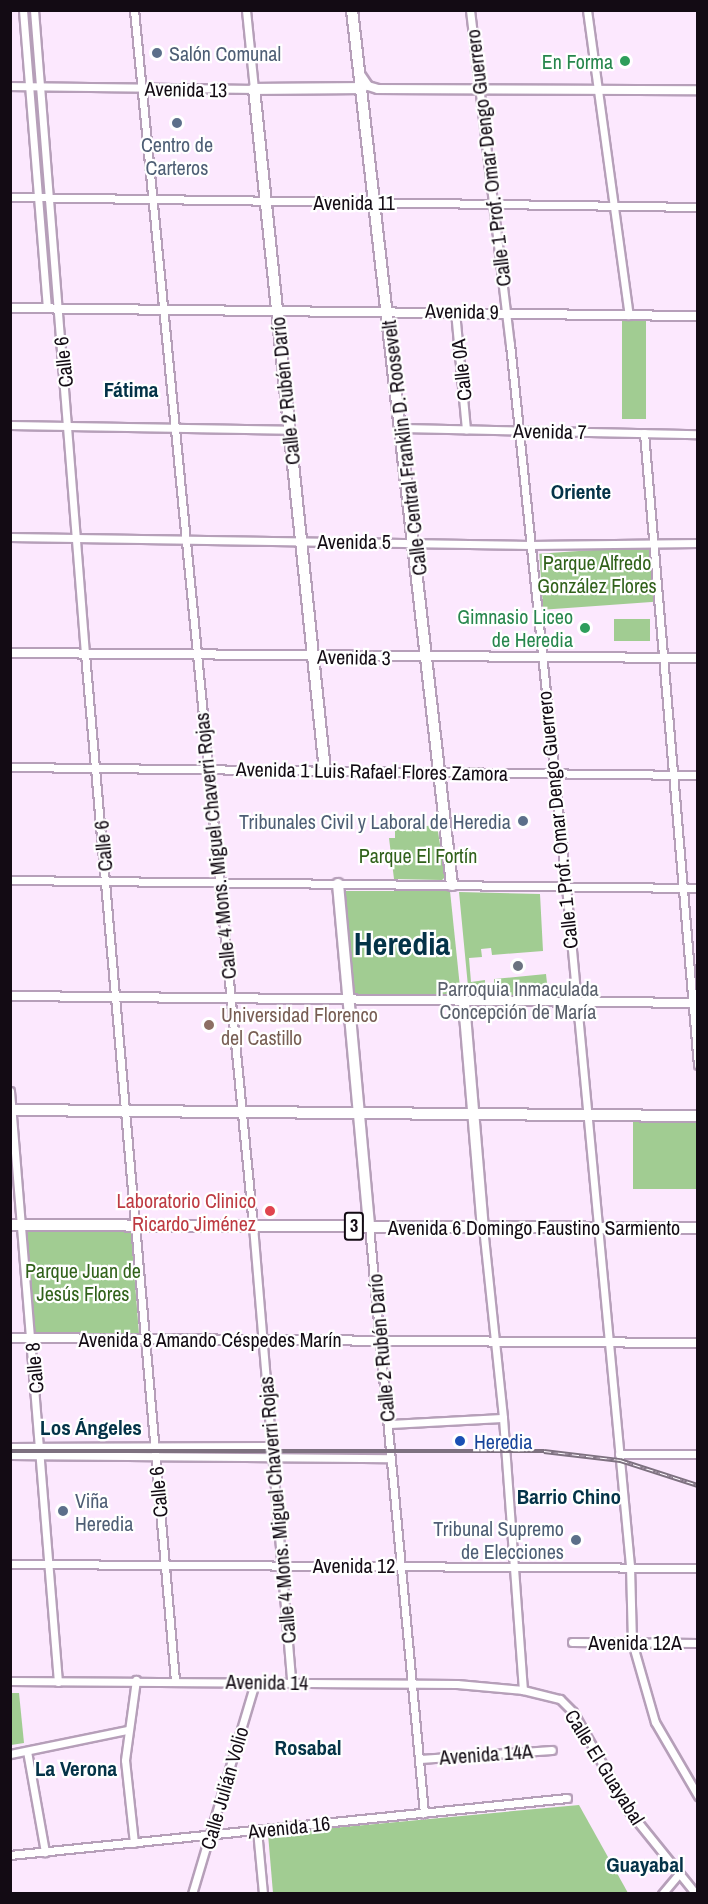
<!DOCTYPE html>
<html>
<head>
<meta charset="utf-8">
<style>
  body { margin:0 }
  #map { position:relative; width:708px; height:1904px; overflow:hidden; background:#fce8fe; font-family:"Archivo Narrow",sans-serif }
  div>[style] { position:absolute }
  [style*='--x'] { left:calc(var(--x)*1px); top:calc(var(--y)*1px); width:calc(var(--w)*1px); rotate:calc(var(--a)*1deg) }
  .green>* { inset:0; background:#a1cc92; transform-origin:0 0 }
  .roads { filter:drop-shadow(2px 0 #b69fb9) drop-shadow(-2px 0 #b69fb9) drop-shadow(0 2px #b69fb9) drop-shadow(0 -2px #b69fb9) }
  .minor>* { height:7px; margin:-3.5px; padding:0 3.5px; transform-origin:3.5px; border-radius:3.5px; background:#fff }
  .tertiary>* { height:8px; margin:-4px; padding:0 4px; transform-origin:4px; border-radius:4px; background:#fff }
  .secondary>* { height:10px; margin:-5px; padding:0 5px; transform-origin:5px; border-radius:5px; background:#fff }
  .primary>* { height:10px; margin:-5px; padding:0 5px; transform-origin:5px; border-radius:5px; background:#fff }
  .rail>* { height:4.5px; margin-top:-2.25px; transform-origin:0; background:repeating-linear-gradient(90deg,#fff 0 7px,#7e7180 0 14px); box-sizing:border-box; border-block:2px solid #7e7180 }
  .dots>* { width:16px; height:16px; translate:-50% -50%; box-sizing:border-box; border:3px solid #fff; border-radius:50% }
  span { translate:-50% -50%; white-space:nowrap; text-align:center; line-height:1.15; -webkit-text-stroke:4.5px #fff; paint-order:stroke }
  .shield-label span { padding:2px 4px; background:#fff; border:2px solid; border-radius:4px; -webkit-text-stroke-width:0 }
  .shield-label { font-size:18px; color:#130b14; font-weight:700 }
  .service-label { font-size:20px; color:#4e5e75 }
  .left { translate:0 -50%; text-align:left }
  .right { translate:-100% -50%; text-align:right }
  .leisure-label { font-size:20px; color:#27864d }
  .street-label { font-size:20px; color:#130b14 }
  .park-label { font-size:20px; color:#30611a }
  .worship-label { font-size:20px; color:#5b616d }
  .education-label { font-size:20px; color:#785e54 }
  .health-label { font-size:20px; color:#be3a42 }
  .transit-label { font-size:20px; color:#164399 }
  .neighbourhood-label { font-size:21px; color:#043348; font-weight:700 }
  .town-label { font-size:32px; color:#043348; font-weight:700 }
  .frame { position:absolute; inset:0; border:12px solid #130b14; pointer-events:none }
</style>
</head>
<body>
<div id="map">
  <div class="green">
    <div style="left:622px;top:320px;width:24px;height:99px"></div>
    <div style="left:651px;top:546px;width:56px;height:112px;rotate:86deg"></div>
    <div style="left:614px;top:619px;width:36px;height:22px"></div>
    <div style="clip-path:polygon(437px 825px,445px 877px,442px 880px,394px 879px,389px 838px,395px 838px,395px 829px)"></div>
    <div style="clip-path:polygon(344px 891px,450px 891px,461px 997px,353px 996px)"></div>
    <div style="clip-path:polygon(459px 892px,540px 894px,543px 951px,492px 955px,491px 948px,481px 949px,482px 957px,469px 958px,471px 982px,485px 980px,485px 989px,494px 989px,494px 979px,546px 974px,548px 992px,569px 990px,569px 996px,469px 997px)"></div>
    <div style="left:697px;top:1117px;width:72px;height:64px;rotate:90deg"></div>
    <div style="clip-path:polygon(27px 1230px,131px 1232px,139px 1334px,35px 1333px)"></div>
    <div style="clip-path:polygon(11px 1693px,19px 1693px,24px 1743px,11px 1745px)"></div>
    <div style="clip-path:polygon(579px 1805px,628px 1893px,273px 1893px,268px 1834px)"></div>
  </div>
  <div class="roads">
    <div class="minor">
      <div style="--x:23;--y:10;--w:299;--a:85.4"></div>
      <div style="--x:34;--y:10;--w:646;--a:85.47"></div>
      <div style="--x:85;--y:654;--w:1031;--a:84.99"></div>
      <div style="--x:134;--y:10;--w:1222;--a:84.41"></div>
      <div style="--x:253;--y:1226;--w:459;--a:85.2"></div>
      <div style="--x:470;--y:10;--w:336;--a:83.2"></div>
      <div style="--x:510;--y:344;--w:545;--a:84.1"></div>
      <div style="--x:566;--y:886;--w:683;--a:84.62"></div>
      <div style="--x:630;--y:1566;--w:76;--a:88.5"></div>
      <div style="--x:632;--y:1642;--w:83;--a:74"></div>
      <div style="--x:655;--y:1722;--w:86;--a:59.8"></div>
      <div style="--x:587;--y:10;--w:308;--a:82.2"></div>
      <div style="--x:10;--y:86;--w:244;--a:0.7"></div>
      <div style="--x:254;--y:89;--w:79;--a:-95.8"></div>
      <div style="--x:10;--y:197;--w:688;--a:0.83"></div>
      <div style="--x:455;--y:311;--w:119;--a:84.7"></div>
      <div style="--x:10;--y:425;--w:279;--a:1"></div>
      <div style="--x:402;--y:428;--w:296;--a:1.2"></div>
      <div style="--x:644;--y:433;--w:634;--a:85.12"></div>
      <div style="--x:10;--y:537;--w:520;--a:0.88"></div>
      <div style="--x:530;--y:545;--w:168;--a:-0.7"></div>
      <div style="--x:10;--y:767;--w:688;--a:0.67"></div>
      <div style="--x:10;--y:880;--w:688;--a:0.67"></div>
      <div style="--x:10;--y:1091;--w:593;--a:85.36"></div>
      <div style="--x:369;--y:1226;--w:590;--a:84.65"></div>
      <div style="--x:483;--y:1227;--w:192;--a:84"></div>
      <div style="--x:503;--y:1418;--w:273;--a:85.8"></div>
      <div style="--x:389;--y:1424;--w:114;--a:-3"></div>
      <div style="--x:10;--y:1447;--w:261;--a:-0.2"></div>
      <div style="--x:619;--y:1454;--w:79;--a:0"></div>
      <div style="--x:10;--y:1455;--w:381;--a:0.5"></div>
      <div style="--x:10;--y:1564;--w:688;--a:0.33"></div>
      <div style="--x:572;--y:1642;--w:126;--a:0.5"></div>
      <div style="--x:10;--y:1681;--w:447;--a:0.4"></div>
      <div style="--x:457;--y:1684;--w:66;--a:5.2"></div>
      <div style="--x:523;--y:1690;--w:38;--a:14"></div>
      <div style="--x:560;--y:1699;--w:18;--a:45"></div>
      <div style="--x:573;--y:1712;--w:114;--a:60.5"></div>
      <div style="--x:629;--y:1811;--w:107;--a:51.1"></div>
      <div style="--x:27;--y:1751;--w:103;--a:79.9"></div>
      <div style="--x:10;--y:1754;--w:119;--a:-11.6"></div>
      <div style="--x:420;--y:1759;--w:132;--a:-3.9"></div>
      <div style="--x:257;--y:1830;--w:64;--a:84.6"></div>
      <div style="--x:134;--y:1843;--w:83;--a:-96.2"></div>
      <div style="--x:125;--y:1760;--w:81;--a:-82.2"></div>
      <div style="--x:10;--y:1855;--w:560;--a:-5.84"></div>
      <div style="--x:192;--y:1894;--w:221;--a:-73.4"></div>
      <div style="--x:662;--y:1894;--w:26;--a:-50"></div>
    </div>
    <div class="tertiary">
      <div style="--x:360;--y:74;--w:14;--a:56"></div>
      <div style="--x:368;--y:86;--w:10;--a:17"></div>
      <div style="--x:378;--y:89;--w:320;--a:0.2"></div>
      <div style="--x:10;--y:308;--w:688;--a:0.67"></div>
      <div style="--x:10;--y:653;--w:688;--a:0.42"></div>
      <div style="--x:10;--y:996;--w:688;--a:0.58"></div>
      <div style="--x:10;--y:1338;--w:688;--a:0.42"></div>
    </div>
    <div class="secondary">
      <div style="--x:352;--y:10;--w:881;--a:83.48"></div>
      <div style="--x:325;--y:771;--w:686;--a:-95.94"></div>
      <div style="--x:254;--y:89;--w:108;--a:-0.5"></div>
      <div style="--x:338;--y:884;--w:343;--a:84.8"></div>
      <div style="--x:464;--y:1003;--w:225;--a:85.2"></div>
    </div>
    <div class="primary">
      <div style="--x:10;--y:1110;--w:688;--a:0.5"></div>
      <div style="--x:10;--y:1225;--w:688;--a:0.25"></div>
    </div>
  </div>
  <div class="rail">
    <div style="--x:10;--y:1451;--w:534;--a:0"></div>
    <div style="--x:544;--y:1451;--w:77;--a:6.8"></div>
    <div style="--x:620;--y:1460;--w:82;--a:17.8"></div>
  </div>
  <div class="dots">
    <div style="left:157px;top:53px;background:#5c6f8a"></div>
    <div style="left:625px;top:61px;background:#2e9e5b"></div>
    <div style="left:177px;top:123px;background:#5c6f8a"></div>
    <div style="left:585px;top:628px;background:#2e9e5b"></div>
    <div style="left:523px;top:821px;background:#5c6f8a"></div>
    <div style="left:518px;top:966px;background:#6b7280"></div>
    <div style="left:209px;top:1025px;background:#8d6e63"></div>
    <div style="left:270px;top:1211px;background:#e0444e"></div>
    <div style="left:460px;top:1441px;background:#1a4fb4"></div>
    <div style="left:63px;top:1511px;background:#5c6f8a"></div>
    <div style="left:576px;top:1540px;background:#5c6f8a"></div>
  </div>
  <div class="shield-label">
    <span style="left:354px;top:1226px">3</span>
  </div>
  <div class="service-label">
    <span class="left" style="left:169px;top:53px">Salón Comunal</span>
    <span style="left:177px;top:156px">Centro de<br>Carteros</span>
    <span class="right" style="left:511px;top:821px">Tribunales Civil y Laboral de Heredia</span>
    <span class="left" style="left:75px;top:1512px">Viña<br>Heredia</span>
    <span class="right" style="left:564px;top:1540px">Tribunal Supremo<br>de Elecciones</span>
  </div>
  <div class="leisure-label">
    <span class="right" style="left:613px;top:61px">En Forma</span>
    <span class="right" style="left:573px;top:628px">Gimnasio Liceo<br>de Heredia</span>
  </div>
  <div class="street-label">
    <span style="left:186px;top:89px;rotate:1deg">Avenida 13</span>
    <span style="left:488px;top:158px;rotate:-97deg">Calle 1 Prof. Omar Dengo Guerrero</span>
    <span style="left:354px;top:202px">Avenida 11</span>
    <span style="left:462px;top:311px;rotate:1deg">Avenida 9</span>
    <span style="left:63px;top:362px;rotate:-96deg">Calle 6</span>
    <span style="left:461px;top:370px;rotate:-96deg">Calle 0A</span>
    <span style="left:285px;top:391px;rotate:-96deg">Calle 2 Rubén Darío</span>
    <span style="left:550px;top:431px;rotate:1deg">Avenida 7</span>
    <span style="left:404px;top:448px;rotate:-97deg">Calle Central Franklin D. Roosevelt</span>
    <span style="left:354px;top:541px">Avenida 5</span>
    <span style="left:354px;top:657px;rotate:1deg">Avenida 3</span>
    <span style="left:372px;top:771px;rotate:1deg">Avenida 1 Luis Rafael Flores Zamora</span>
    <span style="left:557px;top:820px;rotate:-96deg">Calle 1 Prof. Omar Dengo Guerrero</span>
    <span style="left:103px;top:846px;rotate:-95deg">Calle 6</span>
    <span style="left:215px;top:846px;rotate:-96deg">Calle 4 Mons. Miguel Chaverri Rojas</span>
    <span style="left:534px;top:1227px">Avenida 6 Domingo Faustino Sarmiento</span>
    <span style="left:210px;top:1339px">Avenida 8 Amando Céspedes Marín</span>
    <span style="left:381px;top:1348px;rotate:-95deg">Calle 2 Rubén Darío</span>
    <span style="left:34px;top:1368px;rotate:-95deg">Calle 8</span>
    <span style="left:158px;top:1492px;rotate:-95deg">Calle 6</span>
    <span style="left:277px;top:1510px;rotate:-95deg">Calle 4 Mons. Miguel Chaverri Rojas</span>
    <span style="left:354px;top:1565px">Avenida 12</span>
    <span style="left:635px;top:1642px">Avenida 12A</span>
    <span style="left:267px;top:1682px;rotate:1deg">Avenida 14</span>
    <span style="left:486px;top:1754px;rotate:-4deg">Avenida 14A</span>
    <span style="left:605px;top:1767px;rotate:58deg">Calle El Guayabal</span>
    <span style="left:224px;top:1788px;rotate:-74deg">Calle Julián Volio</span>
    <span style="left:289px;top:1827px;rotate:-6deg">Avenida 16</span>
  </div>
  <div class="park-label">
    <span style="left:597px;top:574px">Parque Alfredo<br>González Flores</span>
    <span style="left:418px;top:855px">Parque El Fortín</span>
    <span style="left:83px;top:1282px">Parque Juan de<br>Jesús Flores</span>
  </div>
  <div class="worship-label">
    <span style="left:518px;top:1000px">Parroquia Inmaculada<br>Concepción de María</span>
  </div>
  <div class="education-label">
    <span class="left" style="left:221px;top:1026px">Universidad Florenco<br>del Castillo</span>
  </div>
  <div class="health-label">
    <span class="right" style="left:256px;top:1212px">Laboratorio Clinico<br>Ricardo Jiménez</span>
  </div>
  <div class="transit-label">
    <span class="left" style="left:474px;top:1441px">Heredia</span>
  </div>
  <div class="neighbourhood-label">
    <span style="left:131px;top:390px">Fátima</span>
    <span style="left:581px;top:492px">Oriente</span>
    <span style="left:91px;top:1428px">Los Ángeles</span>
    <span style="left:569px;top:1497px">Barrio Chino</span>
    <span style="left:308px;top:1748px">Rosabal</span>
    <span style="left:76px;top:1769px">La Verona</span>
    <span style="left:645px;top:1865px">Guayabal</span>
  </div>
  <div class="town-label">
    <span style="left:402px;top:944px">Heredia</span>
  </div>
  <div class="frame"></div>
</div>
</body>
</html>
